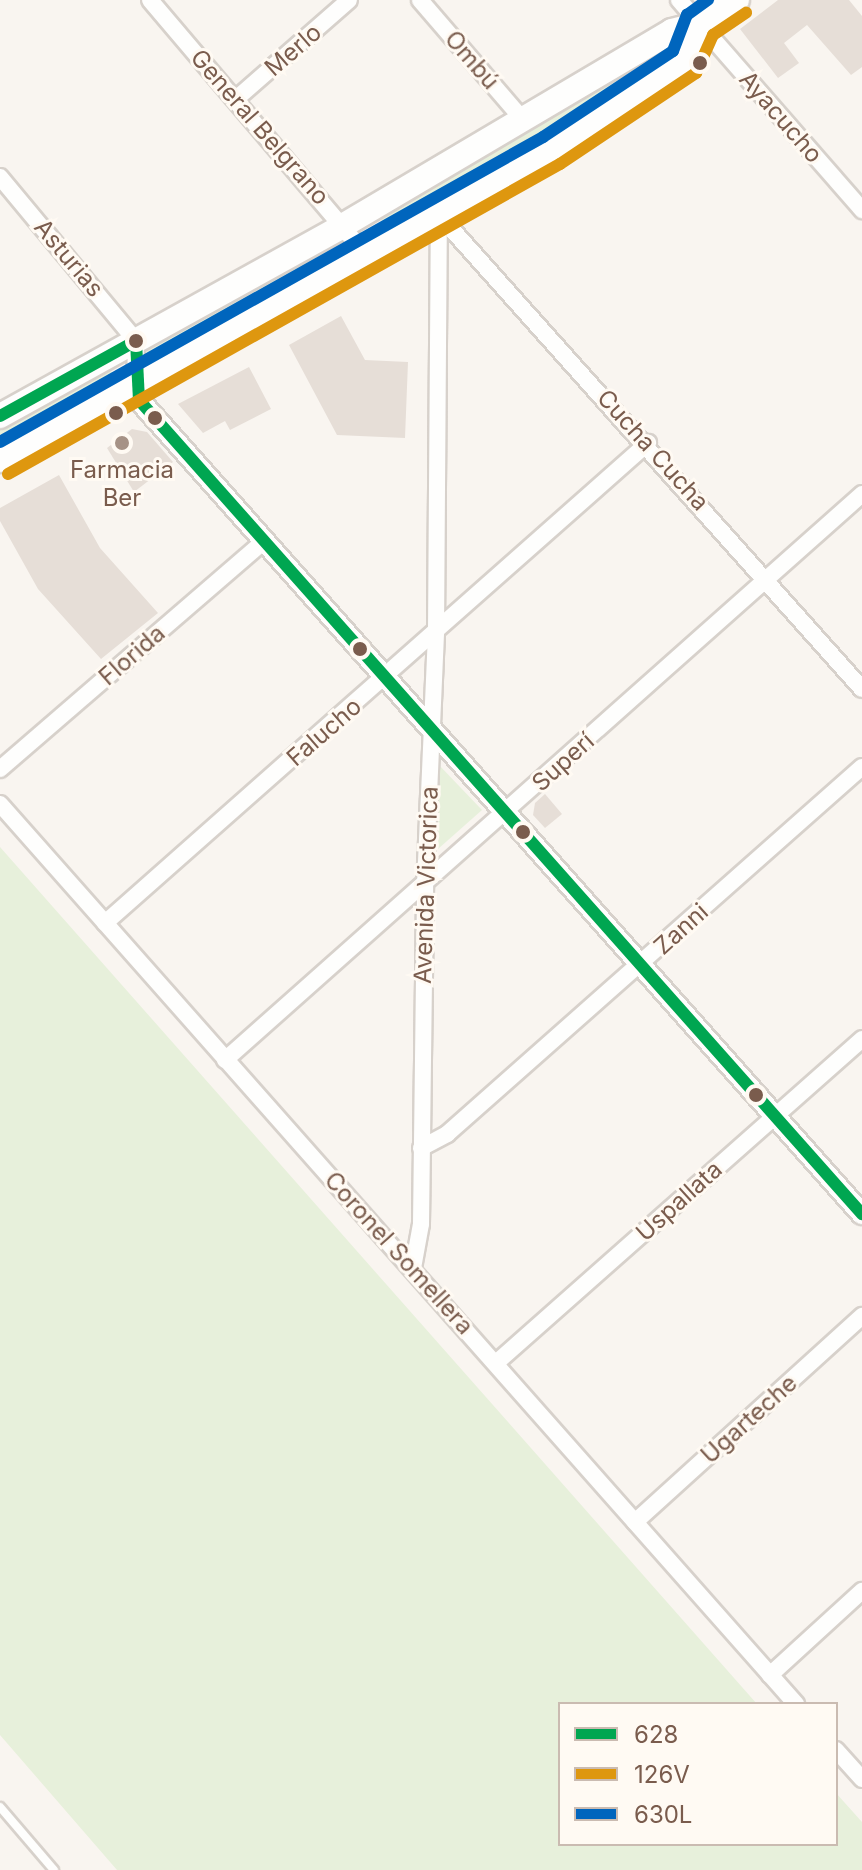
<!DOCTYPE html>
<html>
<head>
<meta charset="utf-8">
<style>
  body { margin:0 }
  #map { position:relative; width:862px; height:1870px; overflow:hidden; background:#f9f5f0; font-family:Inter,sans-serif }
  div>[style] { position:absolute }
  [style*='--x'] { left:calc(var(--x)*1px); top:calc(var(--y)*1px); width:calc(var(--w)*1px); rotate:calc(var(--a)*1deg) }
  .green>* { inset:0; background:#e7f0db }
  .building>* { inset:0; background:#e6ded7 }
  .roads { filter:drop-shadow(2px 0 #d7d1cb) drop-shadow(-2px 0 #d7d1cb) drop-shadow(0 2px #d7d1cb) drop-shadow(0 -2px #d7d1cb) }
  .service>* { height:8px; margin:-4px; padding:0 4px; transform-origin:4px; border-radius:4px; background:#fefefd }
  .minor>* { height:16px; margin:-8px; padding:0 8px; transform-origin:8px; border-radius:8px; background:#fefefd }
  .tertiary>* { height:20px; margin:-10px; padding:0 10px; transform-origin:10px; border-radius:10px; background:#fefefd }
  .secondary>* { height:24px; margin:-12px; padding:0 12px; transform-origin:12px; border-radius:12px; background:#fefefd }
  .bus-1>* { height:12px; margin:-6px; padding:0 6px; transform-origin:6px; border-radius:6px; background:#00a651 }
  .bus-2>* { height:12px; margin:-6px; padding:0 6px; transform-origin:6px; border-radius:6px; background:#de970f }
  .bus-3>* { height:12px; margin:-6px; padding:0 6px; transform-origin:6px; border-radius:6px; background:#0065bd }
  .dots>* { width:22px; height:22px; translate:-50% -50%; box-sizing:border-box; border:4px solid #fffaf3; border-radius:50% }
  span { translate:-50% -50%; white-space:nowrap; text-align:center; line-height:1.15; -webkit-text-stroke:6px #fffaf3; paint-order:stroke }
  .street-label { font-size:24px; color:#7a5c4d }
  .poi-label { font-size:24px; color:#7a5c4d }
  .legend { position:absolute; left:558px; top:1702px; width:280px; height:144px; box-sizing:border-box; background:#fffaf3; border:2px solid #cabbb1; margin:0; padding:10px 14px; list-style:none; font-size:24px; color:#7a5c4d }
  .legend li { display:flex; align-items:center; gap:16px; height:40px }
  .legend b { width:40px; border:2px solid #cabbb1 }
</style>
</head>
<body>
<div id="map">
  <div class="green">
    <div style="clip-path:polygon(674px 42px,680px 53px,546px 146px,382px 233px,378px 228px,385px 212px)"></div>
    <div style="clip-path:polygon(329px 244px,338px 248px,337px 259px,143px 367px,141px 357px,146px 352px)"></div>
    <div style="clip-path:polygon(104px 369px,117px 374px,118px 380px,0 451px,0 428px)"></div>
    <div style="clip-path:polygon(439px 765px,482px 810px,438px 849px)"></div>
    <div style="clip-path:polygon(0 847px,757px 1704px,560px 1704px,560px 1844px,836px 1844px,836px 1793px,862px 1822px,862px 1870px,117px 1870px,0 1735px)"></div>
  </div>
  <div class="building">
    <div style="clip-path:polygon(778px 0,849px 0,862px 16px,862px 67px,851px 75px,807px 25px,784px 43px,799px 63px,778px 78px,740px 29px)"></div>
    <div style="clip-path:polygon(341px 316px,365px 360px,408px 362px,405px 438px,337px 435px,289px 345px)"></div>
    <div style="clip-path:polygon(249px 367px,271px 409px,230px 430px,225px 421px,203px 433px,178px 404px)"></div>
    <div style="clip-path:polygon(132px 429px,147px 432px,173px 462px,134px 492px,107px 448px)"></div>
    <div style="clip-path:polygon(59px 475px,100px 548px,158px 613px,101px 659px,38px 589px,0 521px,0 508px)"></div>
    <div style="clip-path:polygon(545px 794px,562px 814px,545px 828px,533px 815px,535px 803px)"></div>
  </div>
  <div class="roads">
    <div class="service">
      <div style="--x:0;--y:1807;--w:83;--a:49.4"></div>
    </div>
    <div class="minor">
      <div style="--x:150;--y:0;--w:336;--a:49.7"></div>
      <div style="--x:420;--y:0;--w:160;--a:49.3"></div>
      <div style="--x:679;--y:0;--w:279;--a:48.9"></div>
      <div style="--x:236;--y:99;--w:150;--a:-41.2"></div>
      <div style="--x:0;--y:177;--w:213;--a:50.3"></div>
      <div style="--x:136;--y:341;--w:46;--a:91.2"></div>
      <div style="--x:439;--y:215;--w:635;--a:48.25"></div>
      <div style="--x:0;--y:769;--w:349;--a:-40.8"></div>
      <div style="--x:0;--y:804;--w:1202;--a:48.51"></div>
      <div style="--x:105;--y:923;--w:725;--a:-41.48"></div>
      <div style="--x:225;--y:1060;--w:852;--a:-41.62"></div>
      <div style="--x:421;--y:1148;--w:30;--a:-28"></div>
      <div style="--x:447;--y:1134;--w:554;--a:-41.49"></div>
      <div style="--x:413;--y:1268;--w:45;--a:-79.7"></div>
      <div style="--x:421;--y:1224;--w:338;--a:-89.3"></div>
      <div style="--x:425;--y:886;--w:255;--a:-87.5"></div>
      <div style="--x:436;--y:631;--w:416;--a:-89.6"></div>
      <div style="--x:496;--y:1363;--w:489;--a:-41.5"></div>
      <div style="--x:635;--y:1522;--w:307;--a:-42.2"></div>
      <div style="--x:770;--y:1675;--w:125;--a:-42.4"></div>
      <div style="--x:836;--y:1750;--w:39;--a:48"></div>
    </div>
    <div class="tertiary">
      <div style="--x:135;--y:387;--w:14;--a:73"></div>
      <div style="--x:139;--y:400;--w:1089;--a:48.39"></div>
    </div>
    <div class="secondary">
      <div style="--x:0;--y:416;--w:393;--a:-29"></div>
      <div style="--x:344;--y:225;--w:381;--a:-30.6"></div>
      <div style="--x:672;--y:31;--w:29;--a:-14"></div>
      <div style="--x:700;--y:24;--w:44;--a:-33"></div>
      <div style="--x:0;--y:460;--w:632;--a:-29.28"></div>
      <div style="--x:551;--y:151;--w:162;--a:-33.7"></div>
      <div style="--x:686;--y:61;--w:40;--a:-69"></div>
    </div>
  </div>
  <div class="bus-1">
    <div style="--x:136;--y:341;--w:59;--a:87.1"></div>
    <div style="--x:139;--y:400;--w:1089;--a:48.39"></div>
    <div style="--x:0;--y:416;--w:155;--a:-28.9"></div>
  </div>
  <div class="bus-2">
    <div style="--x:8;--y:474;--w:633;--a:-29.32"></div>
    <div style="--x:560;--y:164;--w:164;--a:-33.8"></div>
    <div style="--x:696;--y:73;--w:42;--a:-65.9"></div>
    <div style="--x:713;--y:35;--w:40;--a:-34"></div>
  </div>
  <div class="bus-3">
    <div style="--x:0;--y:442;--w:623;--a:-29.32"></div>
    <div style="--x:543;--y:137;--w:156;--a:-33.5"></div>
    <div style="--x:673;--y:51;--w:39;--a:-69"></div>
    <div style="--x:687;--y:15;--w:26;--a:-36"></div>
  </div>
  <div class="dots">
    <div style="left:700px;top:63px;background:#7a5c4d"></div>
    <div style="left:136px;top:341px;background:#7a5c4d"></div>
    <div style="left:116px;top:413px;background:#7a5c4d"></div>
    <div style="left:155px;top:418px;background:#7a5c4d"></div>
    <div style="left:122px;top:443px;background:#a69286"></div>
    <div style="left:360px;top:649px;background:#7a5c4d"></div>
    <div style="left:523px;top:832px;background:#7a5c4d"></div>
    <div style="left:756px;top:1095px;background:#7a5c4d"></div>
  </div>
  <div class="street-label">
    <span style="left:293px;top:50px;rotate:-41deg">Merlo</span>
    <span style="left:472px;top:60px;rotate:49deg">Ombú</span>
    <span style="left:781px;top:117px;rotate:49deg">Ayacucho</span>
    <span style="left:260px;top:127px;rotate:49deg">General Belgrano</span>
    <span style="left:69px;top:258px;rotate:50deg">Asturias</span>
    <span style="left:653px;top:450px;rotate:48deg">Cucha Cucha</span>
    <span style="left:132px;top:655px;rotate:-41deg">Florida</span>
    <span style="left:324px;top:732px;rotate:-41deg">Falucho</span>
    <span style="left:563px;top:762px;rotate:-42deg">Superí</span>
    <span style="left:426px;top:885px;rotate:-88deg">Avenida Victorica</span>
    <span style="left:681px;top:929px;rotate:-42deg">Zanni</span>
    <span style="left:679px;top:1201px;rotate:-42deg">Uspallata</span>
    <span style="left:399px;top:1253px;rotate:48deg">Coronel Somellera</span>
    <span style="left:749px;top:1419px;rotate:-42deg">Ugarteche</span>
  </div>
  <div class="poi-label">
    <span style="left:122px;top:484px">Farmacia<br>Ber</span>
  </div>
  <ul class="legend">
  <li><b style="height:10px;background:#00a651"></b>628</li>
  <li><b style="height:10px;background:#de970f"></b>126V</li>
  <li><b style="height:10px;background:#0065bd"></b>630L</li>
  </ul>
</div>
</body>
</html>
